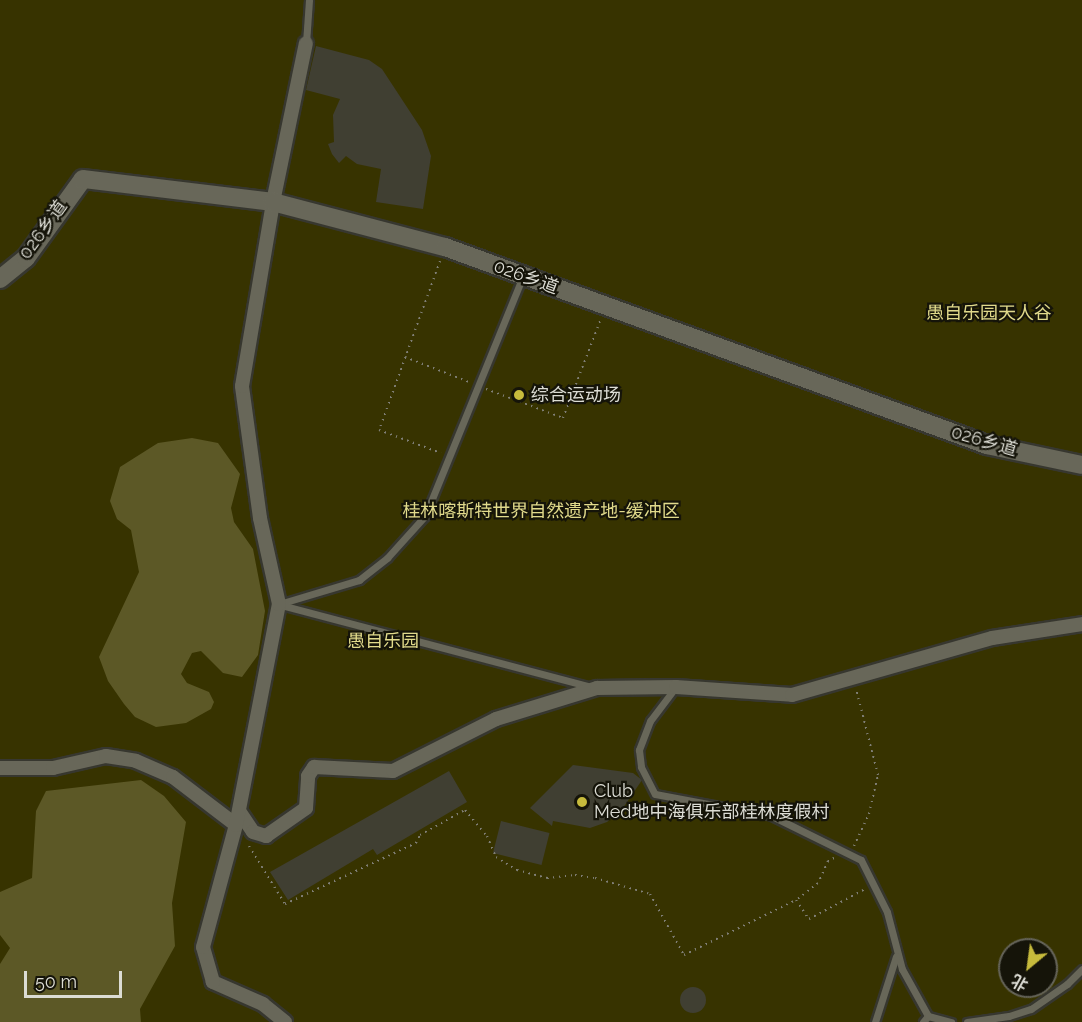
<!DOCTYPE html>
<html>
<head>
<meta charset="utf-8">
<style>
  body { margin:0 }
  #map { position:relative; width:1082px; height:1022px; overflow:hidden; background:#1e1d12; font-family:Raleway,"Noto Sans SC",sans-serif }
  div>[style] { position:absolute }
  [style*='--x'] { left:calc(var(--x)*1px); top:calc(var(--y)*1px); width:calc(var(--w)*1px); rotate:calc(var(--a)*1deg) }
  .green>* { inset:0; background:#373300 }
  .water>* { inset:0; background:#5c5826 }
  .building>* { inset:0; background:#403f32; transform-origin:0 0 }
  .round { border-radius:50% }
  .path>* { height:2px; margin-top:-1px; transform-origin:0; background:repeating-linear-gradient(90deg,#807f76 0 1.5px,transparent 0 6px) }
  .roads { filter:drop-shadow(2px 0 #37372f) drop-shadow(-2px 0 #37372f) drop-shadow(0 2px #37372f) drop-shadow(0 -2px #37372f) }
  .service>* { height:7px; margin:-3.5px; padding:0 3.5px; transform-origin:3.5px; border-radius:3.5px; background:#686759 }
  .minor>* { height:14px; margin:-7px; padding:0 7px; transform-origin:7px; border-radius:7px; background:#686759 }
  .tertiary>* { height:18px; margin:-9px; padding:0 9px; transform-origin:9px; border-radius:9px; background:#686759 }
  .dots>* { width:16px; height:16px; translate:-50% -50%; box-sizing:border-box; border:3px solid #151409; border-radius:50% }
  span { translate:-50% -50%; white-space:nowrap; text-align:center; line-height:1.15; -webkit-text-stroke:4.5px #151409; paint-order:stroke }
  .street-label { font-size:18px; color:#dcdcd4 }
  .park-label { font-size:18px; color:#e1da8b }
  .poi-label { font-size:18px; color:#dcdcd4 }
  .left { translate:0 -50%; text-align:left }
  .north { position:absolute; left:998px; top:938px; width:60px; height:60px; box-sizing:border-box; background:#151409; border:2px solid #65645a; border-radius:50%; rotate:209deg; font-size:16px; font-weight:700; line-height:24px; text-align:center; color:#dcdcd4 }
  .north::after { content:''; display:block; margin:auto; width:21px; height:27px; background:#c7bb3c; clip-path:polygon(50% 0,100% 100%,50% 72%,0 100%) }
  .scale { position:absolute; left:24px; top:971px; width:98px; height:27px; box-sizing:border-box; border:3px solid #dcdcd4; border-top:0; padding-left:8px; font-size:18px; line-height:21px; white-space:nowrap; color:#dcdcd4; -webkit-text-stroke:4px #151409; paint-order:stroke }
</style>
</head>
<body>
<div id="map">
  <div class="green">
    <div style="clip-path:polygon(evenodd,0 0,1082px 0,1082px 1022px,0 1022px,0 0,1010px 950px,1046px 950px,1046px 986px,1010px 986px,1010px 950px)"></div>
  </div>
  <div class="water">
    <div style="clip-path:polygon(192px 438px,218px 443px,240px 474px,231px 508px,234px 522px,253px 549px,265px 611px,258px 655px,242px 677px,223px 673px,201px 651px,192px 653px,181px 674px,187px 683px,209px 692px,214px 702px,211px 709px,186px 723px,156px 727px,135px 717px,124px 704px,108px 681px,99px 657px,139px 572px,131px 530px,117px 519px,110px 501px,120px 467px,158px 443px)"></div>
    <div style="clip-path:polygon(141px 780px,164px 796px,186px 822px,172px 903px,175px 946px,140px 1009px,141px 1022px,0 1022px,0 964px,10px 948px,0 935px,0 892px,32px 878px,36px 811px,46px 791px)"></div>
  </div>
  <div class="building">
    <div style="clip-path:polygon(316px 46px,369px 60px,382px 69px,422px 130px,431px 156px,423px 209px,376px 202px,381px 169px,357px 164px,346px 156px,339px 163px,332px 154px,328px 144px,334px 142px,333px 115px,340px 99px,306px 90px)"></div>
    <div style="clip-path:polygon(573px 765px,633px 773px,642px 780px,623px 808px,607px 822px,590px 828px,553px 821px,552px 826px,530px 808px)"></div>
    <div style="clip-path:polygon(449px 771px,467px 802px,377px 855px,373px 849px,288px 900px,270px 872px)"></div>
    <div style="left:501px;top:821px;width:50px;height:33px;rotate:14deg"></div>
    <div class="round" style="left:680px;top:987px;width:26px;height:26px"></div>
  </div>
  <div class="path">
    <div style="--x:440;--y:261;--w:180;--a:109.8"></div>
    <div style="--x:379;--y:430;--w:66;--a:20.4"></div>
    <div style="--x:405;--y:357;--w:69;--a:21.3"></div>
    <div style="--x:486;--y:389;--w:82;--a:20.6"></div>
    <div style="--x:563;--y:418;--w:104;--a:-69.1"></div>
    <div style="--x:249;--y:846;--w:68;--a:58.2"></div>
    <div style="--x:285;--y:904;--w:145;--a:-25"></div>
    <div style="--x:416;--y:843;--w:9;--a:-63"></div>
    <div style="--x:420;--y:835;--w:51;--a:-29.1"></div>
    <div style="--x:465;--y:810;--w:34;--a:50"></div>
    <div style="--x:487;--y:836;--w:23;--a:67"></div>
    <div style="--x:496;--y:857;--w:25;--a:32"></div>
    <div style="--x:517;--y:870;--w:31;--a:15"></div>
    <div style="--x:547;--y:878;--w:28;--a:-6"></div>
    <div style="--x:575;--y:875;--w:20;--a:9"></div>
    <div style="--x:595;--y:878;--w:57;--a:16.2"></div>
    <div style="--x:650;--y:894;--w:70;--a:60.9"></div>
    <div style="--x:684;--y:955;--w:125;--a:-26.2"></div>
    <div style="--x:854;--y:846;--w:35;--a:-65"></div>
    <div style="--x:869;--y:814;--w:40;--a:-77"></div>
    <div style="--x:878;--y:775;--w:89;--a:-104.3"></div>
    <div style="--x:834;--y:858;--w:7;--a:153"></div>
    <div style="--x:828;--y:861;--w:24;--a:114"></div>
    <div style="--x:818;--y:883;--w:28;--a:142"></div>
    <div style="--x:796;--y:900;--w:23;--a:56"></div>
    <div style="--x:809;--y:919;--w:64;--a:-28.2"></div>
  </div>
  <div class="roads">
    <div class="service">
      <div style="--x:306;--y:43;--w:43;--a:-86"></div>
      <div style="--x:279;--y:604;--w:84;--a:-16.7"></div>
      <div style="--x:359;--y:580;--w:36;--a:-38"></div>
      <div style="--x:387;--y:558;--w:57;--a:-47.9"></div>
      <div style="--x:425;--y:516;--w:259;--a:-67.8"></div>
      <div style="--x:281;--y:605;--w:322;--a:14.8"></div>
      <div style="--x:675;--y:688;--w:41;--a:127.1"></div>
      <div style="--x:650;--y:721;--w:31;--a:111"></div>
      <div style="--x:639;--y:750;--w:17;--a:83"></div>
      <div style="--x:641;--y:767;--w:30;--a:63"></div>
      <div style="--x:655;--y:794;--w:119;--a:10.6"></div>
      <div style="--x:772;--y:816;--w:99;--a:26.3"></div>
      <div style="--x:861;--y:860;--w:58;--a:63.4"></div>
      <div style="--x:887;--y:912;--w:59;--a:75.3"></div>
      <div style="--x:902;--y:969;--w:54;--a:61"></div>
      <div style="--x:875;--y:1022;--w:69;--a:-72.3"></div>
      <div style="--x:923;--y:1022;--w:8;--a:-50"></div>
      <div style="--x:928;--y:1016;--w:24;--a:15"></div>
      <div style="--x:967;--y:1022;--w:42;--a:-8.1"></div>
      <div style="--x:1009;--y:1016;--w:23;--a:-18"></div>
      <div style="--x:1031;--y:1009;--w:44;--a:-34.8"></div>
      <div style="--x:1067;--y:984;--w:21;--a:-45"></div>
    </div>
    <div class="minor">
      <div style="--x:0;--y:768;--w:53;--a:0"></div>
      <div style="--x:53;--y:768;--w:54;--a:-12.8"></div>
      <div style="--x:106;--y:756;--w:30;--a:9"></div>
      <div style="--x:136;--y:761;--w:40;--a:23.4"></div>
      <div style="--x:173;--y:777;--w:79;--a:37.3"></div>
      <div style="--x:239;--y:811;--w:25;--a:56"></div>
      <div style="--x:253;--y:832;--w:14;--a:17"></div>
      <div style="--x:266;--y:836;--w:49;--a:-35"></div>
      <div style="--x:306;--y:808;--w:32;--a:-86"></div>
      <div style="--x:308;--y:776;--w:11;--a:-56"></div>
      <div style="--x:314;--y:767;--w:79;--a:2.9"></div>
      <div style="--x:393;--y:771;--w:115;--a:-26.8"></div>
      <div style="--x:496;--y:719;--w:106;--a:-17.1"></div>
      <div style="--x:597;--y:688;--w:79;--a:-0.7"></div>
      <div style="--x:676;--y:687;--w:116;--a:3.9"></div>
      <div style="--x:792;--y:695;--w:208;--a:-15.9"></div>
      <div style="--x:992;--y:638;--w:91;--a:-8.8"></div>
      <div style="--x:285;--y:1022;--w:28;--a:-141"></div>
      <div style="--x:263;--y:1004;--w:55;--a:-156.3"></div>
      <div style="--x:213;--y:982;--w:36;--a:-106"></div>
      <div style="--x:203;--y:947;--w:126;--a:-74.9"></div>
      <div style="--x:236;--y:825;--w:225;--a:-79"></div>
      <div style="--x:279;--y:604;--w:88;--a:-102.5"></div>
      <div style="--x:260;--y:518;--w:133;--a:-97.8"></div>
      <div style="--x:242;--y:386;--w:187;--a:-80.4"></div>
      <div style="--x:273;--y:202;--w:162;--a:-78.3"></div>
    </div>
    <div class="tertiary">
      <div style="--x:0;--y:279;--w:33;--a:-39"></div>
      <div style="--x:26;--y:258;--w:97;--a:-54.2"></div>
      <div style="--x:83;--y:179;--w:191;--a:6.9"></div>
      <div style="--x:273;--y:202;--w:178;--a:14.7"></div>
      <div style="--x:445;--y:247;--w:577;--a:20.07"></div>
      <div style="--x:987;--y:445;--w:97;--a:11.9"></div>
    </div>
  </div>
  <div class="dots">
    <div style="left:519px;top:395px;background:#c7bb3c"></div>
    <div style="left:582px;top:802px;background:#c7bb3c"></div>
  </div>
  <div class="street-label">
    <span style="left:43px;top:230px;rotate:-54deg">026乡道</span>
    <span style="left:526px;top:277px;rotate:20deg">026乡道</span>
    <span style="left:984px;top:441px;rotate:16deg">026乡道</span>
  </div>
  <div class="park-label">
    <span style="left:989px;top:313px">愚自乐园天人谷</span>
    <span style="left:541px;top:511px">桂林喀斯特世界自然遗产地-缓冲区</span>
    <span style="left:383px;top:641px">愚自乐园</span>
  </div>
  <div class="poi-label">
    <span class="left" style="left:531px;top:395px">综合运动场</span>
    <span class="left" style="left:594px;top:802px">Club<br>Med地中海俱乐部桂林度假村</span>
  </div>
  <div class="north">北</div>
  <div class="scale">50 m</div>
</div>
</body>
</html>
